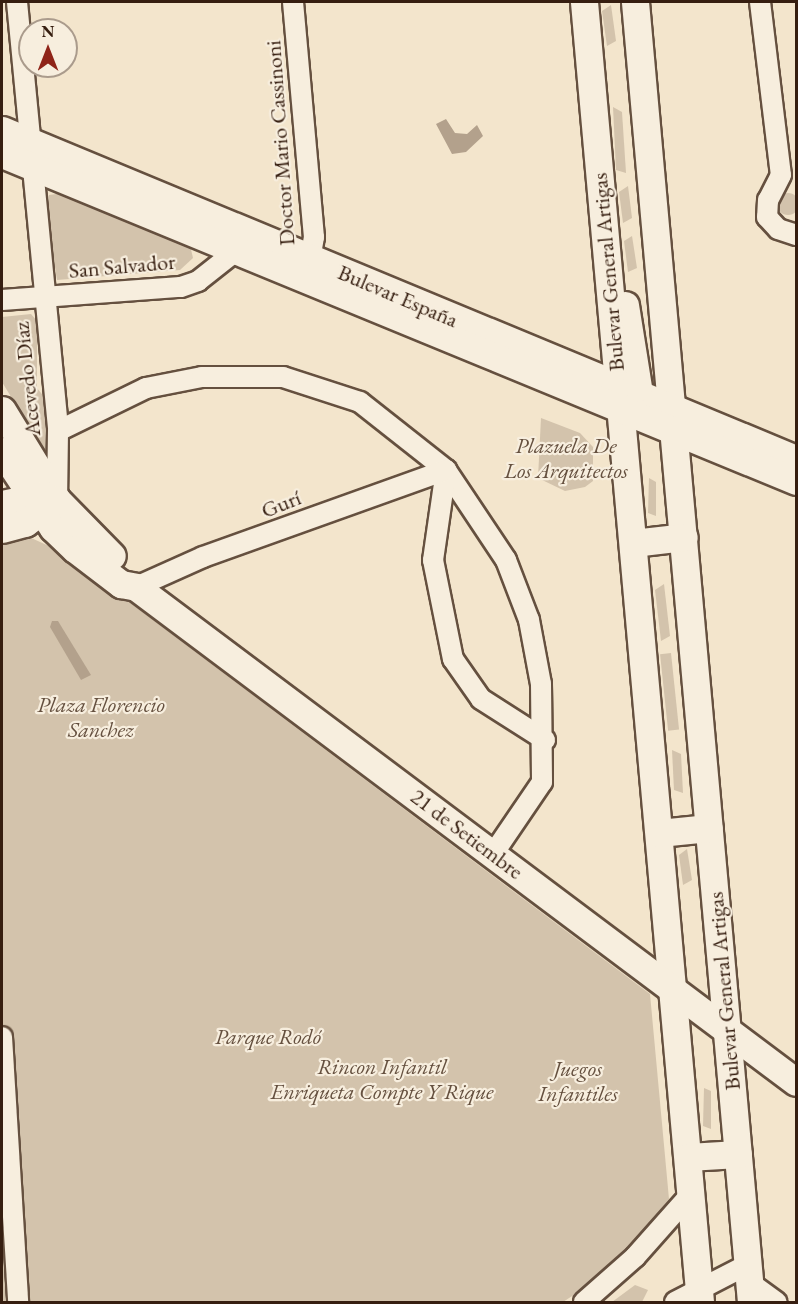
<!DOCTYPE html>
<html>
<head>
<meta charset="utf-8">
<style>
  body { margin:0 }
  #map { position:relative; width:798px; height:1304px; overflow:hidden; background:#f3e5cc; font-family:"EB Garamond",serif }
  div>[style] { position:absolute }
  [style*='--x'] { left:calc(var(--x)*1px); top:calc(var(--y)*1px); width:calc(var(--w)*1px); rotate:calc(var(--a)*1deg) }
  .green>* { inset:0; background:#d3c3ac; transform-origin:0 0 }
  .round { border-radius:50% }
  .water>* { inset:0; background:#b3a18c }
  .roads { filter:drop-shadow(2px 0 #65503f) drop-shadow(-2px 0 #65503f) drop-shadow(0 2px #65503f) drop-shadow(0 -2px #65503f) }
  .street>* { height:20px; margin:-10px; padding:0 10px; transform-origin:10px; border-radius:10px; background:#f7eede }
  .secondary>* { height:27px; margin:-13.5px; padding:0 13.5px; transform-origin:13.5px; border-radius:13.5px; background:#f7eede }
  span { translate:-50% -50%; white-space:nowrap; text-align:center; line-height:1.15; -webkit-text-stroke:4.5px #f7eede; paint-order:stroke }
  .street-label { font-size:22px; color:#361e10 }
  .park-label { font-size:22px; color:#65503f; font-style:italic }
  .frame { position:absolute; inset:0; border:3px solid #361e10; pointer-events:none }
  .north { position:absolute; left:18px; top:18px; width:60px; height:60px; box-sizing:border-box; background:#f7eede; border:2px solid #aa9b8c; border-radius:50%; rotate:0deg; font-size:16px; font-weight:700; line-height:24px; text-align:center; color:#361e10 }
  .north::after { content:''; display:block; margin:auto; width:21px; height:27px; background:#8f2418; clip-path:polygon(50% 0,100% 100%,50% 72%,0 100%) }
</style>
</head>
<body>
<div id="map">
  <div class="green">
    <div style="clip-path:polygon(611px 5px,616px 41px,607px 46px,602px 11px)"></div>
    <div style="clip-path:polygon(613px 107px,622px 112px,626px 173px,616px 170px)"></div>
    <div style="clip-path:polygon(628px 186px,632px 218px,623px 223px,619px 192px)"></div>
    <div class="round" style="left:777px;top:193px;width:22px;height:22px"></div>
    <div style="clip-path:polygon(64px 193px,190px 245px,193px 258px,180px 270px,57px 280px,45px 202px,49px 195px)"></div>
    <div style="clip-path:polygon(632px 236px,637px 268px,628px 272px,624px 241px)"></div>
    <div style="clip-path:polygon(31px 314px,37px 321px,37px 388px,45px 398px,47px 456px,2px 382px,2px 317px)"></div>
    <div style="clip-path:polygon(541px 418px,580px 433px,593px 447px,593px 481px,585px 487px,565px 491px,538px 478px)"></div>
    <div style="clip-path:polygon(649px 478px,656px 482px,656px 516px,648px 513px)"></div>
    <div style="clip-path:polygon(27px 536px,64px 553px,650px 994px,669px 1199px,627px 1251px,592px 1283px,563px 1302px,2px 1302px,2px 538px)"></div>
    <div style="clip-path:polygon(664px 584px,670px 636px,661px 641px,655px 590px)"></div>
    <div style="left:671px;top:653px;width:77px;height:11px;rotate:84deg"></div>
    <div style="clip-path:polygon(672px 750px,681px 754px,683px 793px,674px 790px)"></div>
    <div style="clip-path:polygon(687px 849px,692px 880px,683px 885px,679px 855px)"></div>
    <div style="clip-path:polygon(704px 1088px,711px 1091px,711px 1129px,703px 1126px)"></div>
    <div style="clip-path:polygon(635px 1285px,648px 1290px,642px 1302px,612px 1302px)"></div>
  </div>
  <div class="water">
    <div style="clip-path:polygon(446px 119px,455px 133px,467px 134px,477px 125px,483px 136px,466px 152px,452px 154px,436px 124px)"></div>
    <div style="clip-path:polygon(52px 621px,58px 621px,91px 675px,81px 680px,50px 627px)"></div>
  </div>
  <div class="roads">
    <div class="street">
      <div style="--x:17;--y:2;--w:431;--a:84.5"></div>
      <div style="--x:58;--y:431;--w:69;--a:90.8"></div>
      <div style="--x:293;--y:2;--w:236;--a:84.9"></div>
      <div style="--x:314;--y:237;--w:34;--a:100"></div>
      <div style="--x:760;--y:2;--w:174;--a:83.1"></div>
      <div style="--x:781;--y:175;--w:28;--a:117"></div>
      <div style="--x:768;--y:200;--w:17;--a:93"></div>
      <div style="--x:767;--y:217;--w:16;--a:47"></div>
      <div style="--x:778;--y:229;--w:19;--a:18"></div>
      <div style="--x:2;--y:300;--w:179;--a:-4.2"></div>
      <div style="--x:181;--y:287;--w:18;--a:-19"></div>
      <div style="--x:198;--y:281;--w:48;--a:-38.3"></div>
      <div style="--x:58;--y:431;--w:98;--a:-26"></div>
      <div style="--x:146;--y:388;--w:57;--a:-11.1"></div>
      <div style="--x:202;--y:377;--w:81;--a:0"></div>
      <div style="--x:283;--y:377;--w:81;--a:18"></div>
      <div style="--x:360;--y:402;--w:110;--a:38.3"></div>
      <div style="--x:446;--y:470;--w:108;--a:56.3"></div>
      <div style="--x:506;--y:560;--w:64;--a:69"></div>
      <div style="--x:529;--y:620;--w:65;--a:79.4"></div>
      <div style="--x:541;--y:684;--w:98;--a:89.4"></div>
      <div style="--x:542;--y:782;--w:87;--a:124.2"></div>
      <div style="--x:446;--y:470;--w:91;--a:98.2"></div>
      <div style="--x:433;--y:560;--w:101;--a:78.6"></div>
      <div style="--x:453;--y:659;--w:49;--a:55"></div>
      <div style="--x:481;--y:699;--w:76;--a:32.6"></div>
      <div style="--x:136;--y:587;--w:73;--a:-24.1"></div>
      <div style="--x:203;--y:557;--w:258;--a:-19.7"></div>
      <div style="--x:2;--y:1037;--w:265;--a:86.5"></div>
      <div style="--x:749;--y:1282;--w:34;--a:36"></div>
      <div style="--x:584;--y:1302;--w:68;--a:-41.4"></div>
      <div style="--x:635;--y:1257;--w:84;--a:-48.4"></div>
      <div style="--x:675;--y:1302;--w:81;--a:-27.2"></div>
    </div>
    <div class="secondary">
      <div style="--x:584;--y:2;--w:1305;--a:84.9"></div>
      <div style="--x:635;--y:2;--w:1305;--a:84.9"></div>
      <div style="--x:2;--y:130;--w:859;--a:22.51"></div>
      <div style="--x:2;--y:154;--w:859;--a:22.38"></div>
      <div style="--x:625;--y:305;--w:83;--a:81"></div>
      <div style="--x:2;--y:410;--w:105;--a:58.6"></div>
      <div style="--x:57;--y:500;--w:78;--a:45.5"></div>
      <div style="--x:2;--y:451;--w:92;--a:56.5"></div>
      <div style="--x:53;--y:528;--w:30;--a:44"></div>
      <div style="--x:75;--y:549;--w:58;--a:37.3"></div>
      <div style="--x:121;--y:584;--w:15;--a:11"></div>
      <div style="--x:136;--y:587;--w:825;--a:36.87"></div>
      <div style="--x:2;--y:504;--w:44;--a:-11.8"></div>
      <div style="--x:2;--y:529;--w:24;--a:-15"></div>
      <div style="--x:25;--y:523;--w:39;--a:-37"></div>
      <div style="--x:633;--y:543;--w:51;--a:-6.7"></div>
      <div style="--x:659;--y:833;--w:50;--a:-5.7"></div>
      <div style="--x:688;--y:1157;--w:50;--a:-3.4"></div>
    </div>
  </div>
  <div class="street-label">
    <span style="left:280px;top:143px;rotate:-94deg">Doctor Mario Cassinoni</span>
    <span style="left:122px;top:266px;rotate:-5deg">San Salvador</span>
    <span style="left:608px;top:272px;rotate:-95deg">Bulevar General Artigas</span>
    <span style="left:398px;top:296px;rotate:23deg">Bulevar España</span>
    <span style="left:27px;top:379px;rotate:-96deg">Acevedo Díaz</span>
    <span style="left:281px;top:504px;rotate:-22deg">Gurí</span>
    <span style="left:467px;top:834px;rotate:37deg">21 de Setiembre</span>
    <span style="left:724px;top:991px;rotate:-95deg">Bulevar General Artigas</span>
  </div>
  <div class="park-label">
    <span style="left:566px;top:458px">Plazuela De<br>Los Arquitectos</span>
    <span style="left:101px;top:717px">Plaza Florencio<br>Sanchez</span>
    <span style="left:268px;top:1037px">Parque Rodó</span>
    <span style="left:382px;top:1079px">Rincon Infantil<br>Enriqueta Compte Y Rique</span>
    <span style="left:578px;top:1081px">Juegos<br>Infantiles</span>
  </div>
  <div class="frame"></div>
  <div class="north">N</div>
</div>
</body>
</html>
